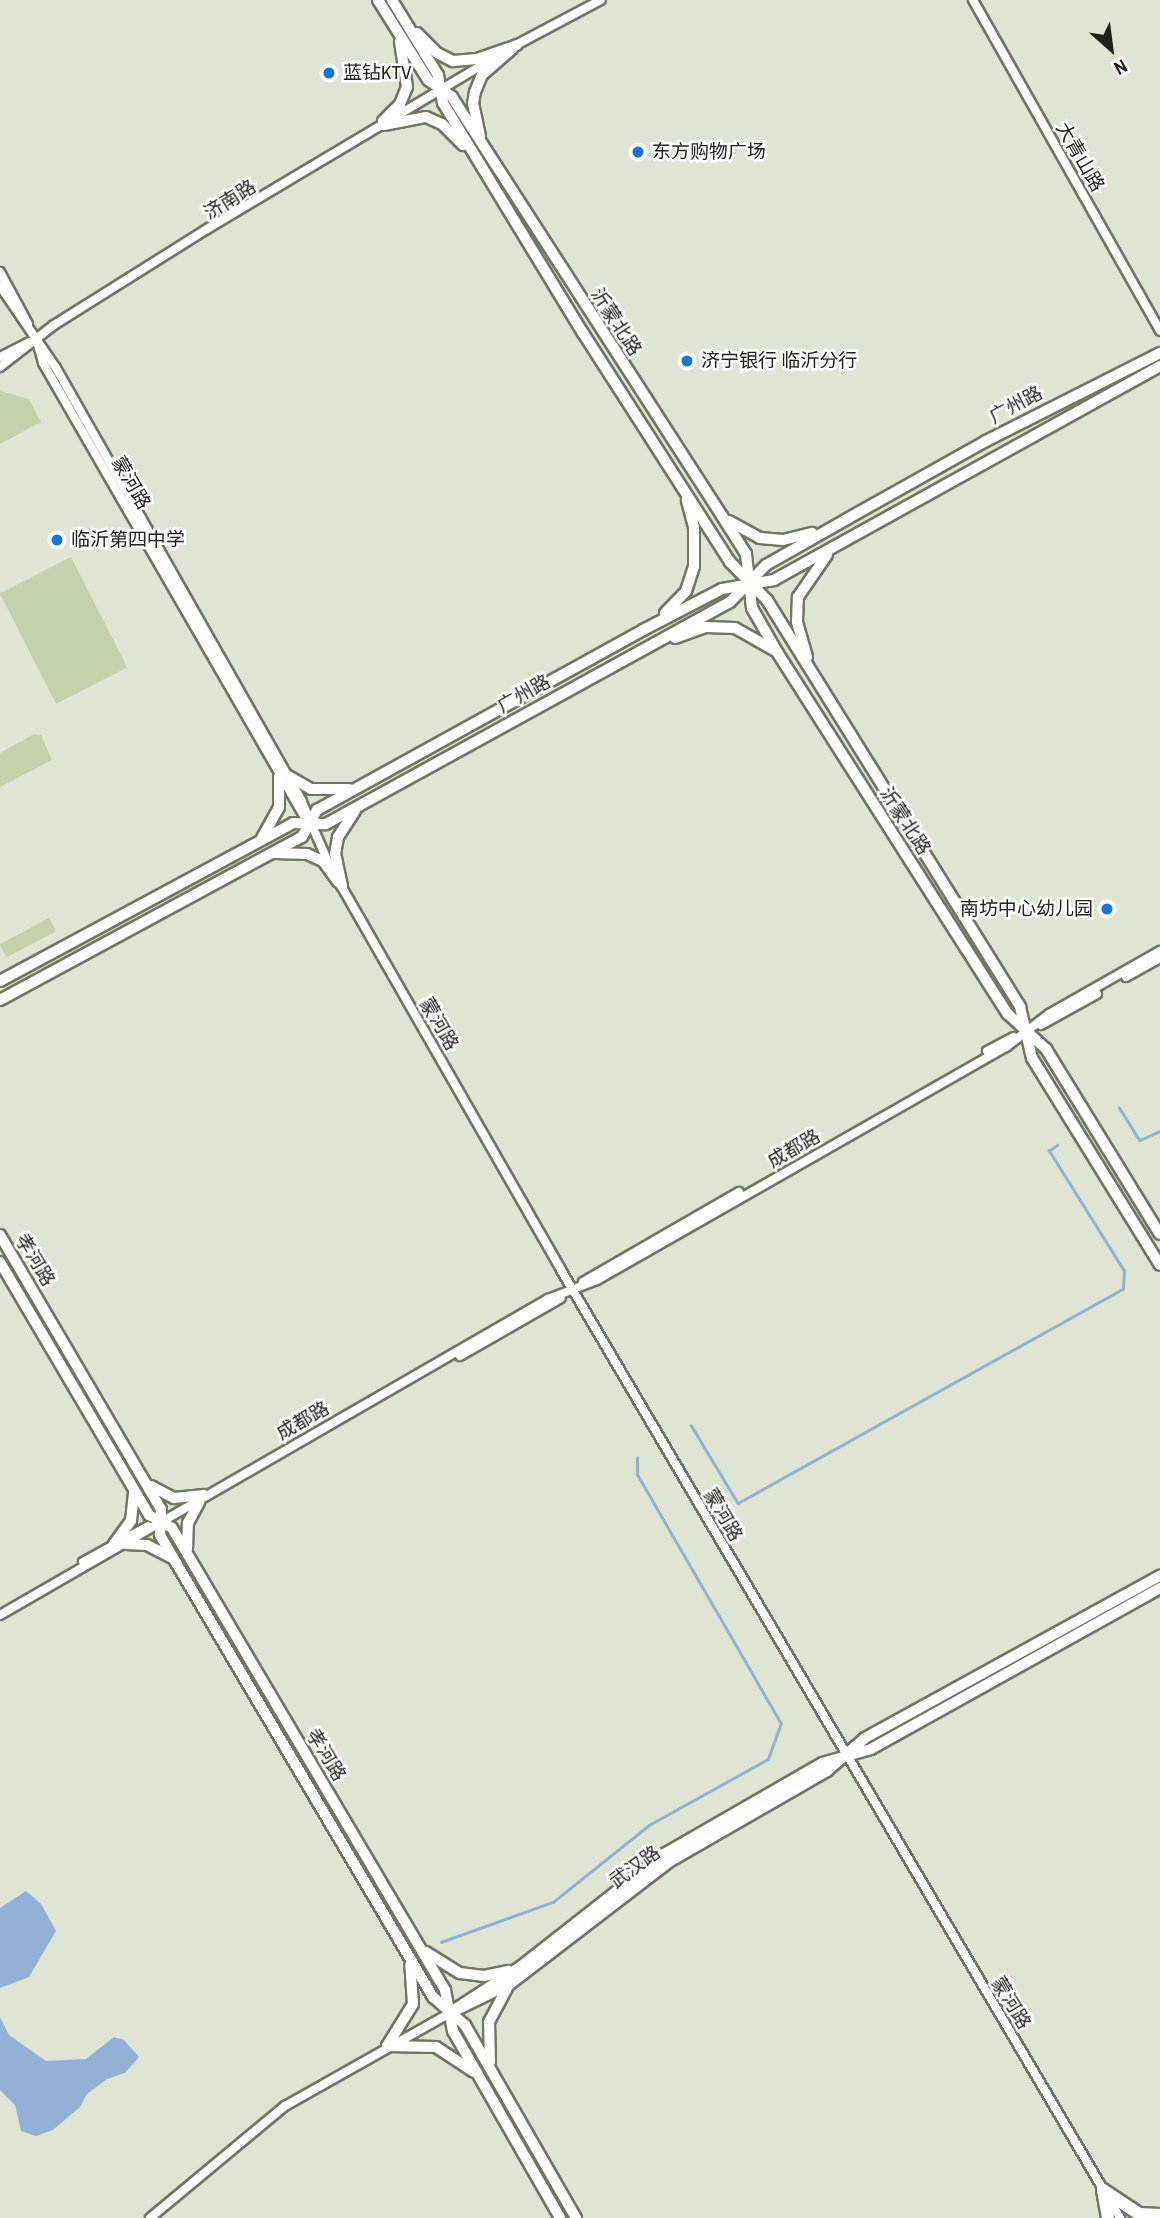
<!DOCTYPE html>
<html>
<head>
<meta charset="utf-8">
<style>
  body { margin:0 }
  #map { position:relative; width:1160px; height:2218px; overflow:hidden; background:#dee6d3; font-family:"Archivo Narrow","Noto Sans SC",sans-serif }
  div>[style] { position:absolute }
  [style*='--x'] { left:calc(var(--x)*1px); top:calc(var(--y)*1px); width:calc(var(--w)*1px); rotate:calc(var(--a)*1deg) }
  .green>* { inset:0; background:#c3d2ac; transform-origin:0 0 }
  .water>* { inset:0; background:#93b1d7 }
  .stream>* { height:2.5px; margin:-1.25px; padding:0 1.25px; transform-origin:1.25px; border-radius:1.25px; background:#93b1d7 }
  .roads { filter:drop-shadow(2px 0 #6f7665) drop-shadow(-2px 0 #6f7665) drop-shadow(0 2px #6f7665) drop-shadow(0 -2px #6f7665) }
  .minor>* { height:8px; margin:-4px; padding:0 4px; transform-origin:4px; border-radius:4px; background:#fff }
  .major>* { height:10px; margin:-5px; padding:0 5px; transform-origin:5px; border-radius:5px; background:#fff }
  .highway>* { height:12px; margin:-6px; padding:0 6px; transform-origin:6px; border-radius:6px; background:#fff }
  .dots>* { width:19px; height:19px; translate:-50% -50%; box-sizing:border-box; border:4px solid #fff; border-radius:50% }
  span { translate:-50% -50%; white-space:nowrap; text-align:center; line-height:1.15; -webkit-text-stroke:5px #fff; paint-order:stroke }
  .poi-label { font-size:19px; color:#20231c }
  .left { translate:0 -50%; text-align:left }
  .right { translate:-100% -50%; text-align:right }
  .street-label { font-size:19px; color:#20231c }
  .north { position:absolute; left:1076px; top:14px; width:70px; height:70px; -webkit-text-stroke:5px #fff; paint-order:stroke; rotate:152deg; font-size:19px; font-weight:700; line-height:28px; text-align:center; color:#20231c }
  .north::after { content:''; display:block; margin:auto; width:24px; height:32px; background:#20231c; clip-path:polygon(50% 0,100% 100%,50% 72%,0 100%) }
</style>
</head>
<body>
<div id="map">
  <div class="green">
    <div style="clip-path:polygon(0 391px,29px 399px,41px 422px,0 444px)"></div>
    <div style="left:71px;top:557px;width:124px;height:80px;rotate:63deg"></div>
    <div style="clip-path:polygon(34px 734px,41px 735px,52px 760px,0 787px,0 753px)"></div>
    <div style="left:49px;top:918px;width:15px;height:56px;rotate:62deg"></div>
  </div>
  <div class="water">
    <div style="clip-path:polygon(26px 1891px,41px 1904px,56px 1931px,29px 1977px,0 1988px,0 1908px)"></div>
    <div style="clip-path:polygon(0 2017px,9px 2035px,46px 2061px,86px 2059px,114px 2037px,124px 2040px,139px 2057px,125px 2073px,107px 2079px,87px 2094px,80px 2107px,53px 2130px,36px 2136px,21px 2131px,15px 2105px,0 2090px)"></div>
  </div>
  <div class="stream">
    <div style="--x:1119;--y:1107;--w:39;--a:58"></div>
    <div style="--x:1140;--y:1140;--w:22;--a:-24"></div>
    <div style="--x:691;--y:1425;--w:91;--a:58.9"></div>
    <div style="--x:738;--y:1503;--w:440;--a:-29.1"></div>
    <div style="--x:1123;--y:1289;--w:18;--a:-87"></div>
    <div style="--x:1124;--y:1271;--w:142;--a:-122"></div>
    <div style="--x:1049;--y:1151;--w:10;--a:-37"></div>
    <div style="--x:441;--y:1942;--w:119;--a:-19.7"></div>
    <div style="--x:553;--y:1902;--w:123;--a:-38.7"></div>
    <div style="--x:649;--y:1825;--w:136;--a:-29"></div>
    <div style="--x:768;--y:1759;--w:37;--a:-70"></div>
    <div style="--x:781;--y:1724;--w:288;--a:-120"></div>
    <div style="--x:637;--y:1475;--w:17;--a:-90"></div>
  </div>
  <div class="roads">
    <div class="minor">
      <div style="--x:973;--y:0;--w:380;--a:60.5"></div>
      <div style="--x:514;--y:46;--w:98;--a:-27.9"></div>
      <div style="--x:0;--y:272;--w:59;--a:61.7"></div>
      <div style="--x:0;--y:286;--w:99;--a:55.7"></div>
      <div style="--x:56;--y:368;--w:497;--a:60.4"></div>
      <div style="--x:301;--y:800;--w:70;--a:66.4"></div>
      <div style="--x:38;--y:345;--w:19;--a:74"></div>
      <div style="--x:43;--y:363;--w:521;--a:60.04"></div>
      <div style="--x:0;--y:357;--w:34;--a:-27"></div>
      <div style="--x:0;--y:367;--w:68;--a:-37.9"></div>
      <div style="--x:54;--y:325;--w:181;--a:-32.1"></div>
      <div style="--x:207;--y:229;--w:334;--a:-30.8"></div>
      <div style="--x:339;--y:882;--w:447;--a:60.2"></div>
      <div style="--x:561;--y:1270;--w:1101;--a:59.47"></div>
      <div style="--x:1126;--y:977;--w:39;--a:-29"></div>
      <div style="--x:1041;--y:1025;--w:64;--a:-29"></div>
      <div style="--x:987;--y:1051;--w:30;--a:-28"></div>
      <div style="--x:583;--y:1282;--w:180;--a:-30"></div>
      <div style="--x:460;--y:1356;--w:116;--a:-29.9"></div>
      <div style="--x:83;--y:1562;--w:74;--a:-29"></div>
      <div style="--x:0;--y:1615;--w:633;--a:-29.97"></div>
      <div style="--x:548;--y:1299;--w:53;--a:-21.2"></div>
      <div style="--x:597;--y:1280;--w:471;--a:-29.7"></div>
      <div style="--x:1006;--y:1047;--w:54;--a:-37.5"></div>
      <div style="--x:1049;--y:1014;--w:128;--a:-29.6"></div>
      <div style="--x:150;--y:2218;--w:175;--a:-39.7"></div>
      <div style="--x:285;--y:2106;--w:189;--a:-29.4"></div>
    </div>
    <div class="major">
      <div style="--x:378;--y:0;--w:94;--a:58"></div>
      <div style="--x:428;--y:80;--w:29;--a:35"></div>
      <div style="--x:452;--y:97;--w:498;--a:57.2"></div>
      <div style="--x:722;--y:516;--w:45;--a:57.7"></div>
      <div style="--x:746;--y:554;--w:54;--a:83.7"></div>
      <div style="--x:752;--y:608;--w:51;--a:60.4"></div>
      <div style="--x:777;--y:652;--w:429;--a:57.5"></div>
      <div style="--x:1008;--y:1014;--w:52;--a:42.6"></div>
      <div style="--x:1046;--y:1049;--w:217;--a:58.4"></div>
      <div style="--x:392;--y:0;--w:88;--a:58.5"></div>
      <div style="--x:438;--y:75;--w:28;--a:80"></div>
      <div style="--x:443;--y:103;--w:269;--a:58.7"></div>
      <div style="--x:583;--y:333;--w:272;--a:57.3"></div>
      <div style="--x:730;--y:562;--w:53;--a:45.8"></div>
      <div style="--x:767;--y:600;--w:479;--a:58.1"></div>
      <div style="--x:1020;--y:1007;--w:52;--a:76.8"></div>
      <div style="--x:1032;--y:1058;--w:243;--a:58.3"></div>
      <div style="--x:417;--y:33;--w:28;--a:45"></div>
      <div style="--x:437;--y:53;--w:18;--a:27"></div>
      <div style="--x:453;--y:61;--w:24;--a:-5"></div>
      <div style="--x:477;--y:59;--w:42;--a:-19.3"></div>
      <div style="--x:383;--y:121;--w:24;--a:-45"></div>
      <div style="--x:400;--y:104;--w:18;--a:-68"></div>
      <div style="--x:407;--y:87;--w:46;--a:-98.8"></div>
      <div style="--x:384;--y:125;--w:43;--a:-10.8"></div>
      <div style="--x:426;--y:117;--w:17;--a:24"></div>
      <div style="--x:442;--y:124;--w:30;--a:45"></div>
      <div style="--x:480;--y:136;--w:33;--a:-102"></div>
      <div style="--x:473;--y:104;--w:12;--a:-81"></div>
      <div style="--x:475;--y:92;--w:18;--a:-68"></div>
      <div style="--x:482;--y:75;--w:40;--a:-41"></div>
      <div style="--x:729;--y:521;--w:35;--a:29"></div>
      <div style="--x:760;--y:538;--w:23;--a:5"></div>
      <div style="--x:783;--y:540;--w:30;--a:-14"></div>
      <div style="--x:665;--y:613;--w:30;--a:-46"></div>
      <div style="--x:686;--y:591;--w:26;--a:-72"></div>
      <div style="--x:694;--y:566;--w:39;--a:-90"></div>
      <div style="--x:694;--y:527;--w:28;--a:-105"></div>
      <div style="--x:675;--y:638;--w:33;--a:-20"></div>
      <div style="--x:706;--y:627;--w:29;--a:2"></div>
      <div style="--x:735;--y:628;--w:45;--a:29.4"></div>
      <div style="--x:807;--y:657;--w:36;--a:-106"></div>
      <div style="--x:797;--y:622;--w:25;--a:-88"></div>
      <div style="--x:798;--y:597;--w:51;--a:-55.4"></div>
      <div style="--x:285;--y:774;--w:30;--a:30"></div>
      <div style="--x:311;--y:789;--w:38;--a:0"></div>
      <div style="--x:262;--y:838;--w:35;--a:-61"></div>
      <div style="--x:279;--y:807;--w:31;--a:-90"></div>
      <div style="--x:275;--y:853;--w:32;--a:2"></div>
      <div style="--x:307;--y:854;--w:17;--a:24"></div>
      <div style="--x:323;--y:861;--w:26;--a:54"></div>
      <div style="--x:342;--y:886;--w:33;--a:-102"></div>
      <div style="--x:335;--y:854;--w:17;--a:-80"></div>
      <div style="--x:338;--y:837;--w:31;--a:-57"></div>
      <div style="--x:0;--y:981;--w:333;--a:-28.3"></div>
      <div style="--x:293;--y:823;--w:33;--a:2"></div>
      <div style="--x:326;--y:824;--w:461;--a:-28.8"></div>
      <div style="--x:730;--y:602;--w:52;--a:-45.8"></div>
      <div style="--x:766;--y:565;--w:93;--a:-29.6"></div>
      <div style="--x:847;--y:519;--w:159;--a:-29.3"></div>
      <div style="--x:986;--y:441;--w:195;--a:-26.8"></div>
      <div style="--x:0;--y:1000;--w:343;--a:-28.4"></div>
      <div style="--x:302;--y:837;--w:31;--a:-61"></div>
      <div style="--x:317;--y:810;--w:372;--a:-28.9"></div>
      <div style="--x:643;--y:630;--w:89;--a:-27.4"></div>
      <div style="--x:722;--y:589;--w:53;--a:-9.8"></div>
      <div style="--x:774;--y:580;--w:441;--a:-29"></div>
      <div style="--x:0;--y:1235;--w:318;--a:59.6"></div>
      <div style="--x:161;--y:1509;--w:26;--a:92"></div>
      <div style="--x:160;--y:1535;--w:30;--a:60"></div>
      <div style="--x:175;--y:1561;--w:507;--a:59.39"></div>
      <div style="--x:433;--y:1997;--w:43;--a:41.2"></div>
      <div style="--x:465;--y:2025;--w:223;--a:60.1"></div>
      <div style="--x:0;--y:1262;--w:294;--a:59.5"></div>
      <div style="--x:149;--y:1515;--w:26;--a:29"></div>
      <div style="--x:172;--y:1528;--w:537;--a:59.42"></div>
      <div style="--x:445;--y:1990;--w:42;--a:79"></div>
      <div style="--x:453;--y:2031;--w:215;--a:60.2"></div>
      <div style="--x:151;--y:1486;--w:26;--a:28"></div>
      <div style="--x:174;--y:1498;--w:30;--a:-6"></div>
      <div style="--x:114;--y:1544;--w:29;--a:-54"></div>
      <div style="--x:131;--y:1521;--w:28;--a:-84"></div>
      <div style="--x:126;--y:1544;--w:21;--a:3"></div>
      <div style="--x:147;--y:1545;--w:28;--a:27"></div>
      <div style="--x:187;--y:1549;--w:26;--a:-88"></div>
      <div style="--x:188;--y:1523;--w:24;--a:-62"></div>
      <div style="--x:426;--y:1952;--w:40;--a:32"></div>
      <div style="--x:460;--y:1973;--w:24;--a:7"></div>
      <div style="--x:484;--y:1976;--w:25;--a:-12"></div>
      <div style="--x:454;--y:2010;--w:79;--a:-33.1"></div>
      <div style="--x:520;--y:1967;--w:183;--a:-38.1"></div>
      <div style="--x:664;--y:1854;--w:182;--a:-29.9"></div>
      <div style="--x:822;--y:1763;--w:51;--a:-15.9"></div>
      <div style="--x:871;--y:1749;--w:331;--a:-29.1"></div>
      <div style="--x:450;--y:2013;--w:67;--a:-25.8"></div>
      <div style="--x:510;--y:1984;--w:200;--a:-37.5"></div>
      <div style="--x:669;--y:1862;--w:182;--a:-29.9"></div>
      <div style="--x:827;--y:1771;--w:50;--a:-41"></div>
      <div style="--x:865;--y:1738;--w:337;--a:-28.8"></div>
      <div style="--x:387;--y:2046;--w:49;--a:1.2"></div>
      <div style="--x:436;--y:2047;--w:45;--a:33.3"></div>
      <div style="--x:387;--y:2046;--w:49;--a:-58.2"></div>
      <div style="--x:413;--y:2004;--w:39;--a:-94"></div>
      <div style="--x:490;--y:2062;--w:40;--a:-91.4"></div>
      <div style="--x:489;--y:2022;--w:38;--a:-62"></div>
    </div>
    <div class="highway">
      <div style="--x:1103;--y:2190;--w:43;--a:33.7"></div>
      <div style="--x:1139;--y:2214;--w:21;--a:3"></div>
      <div style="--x:1103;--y:2190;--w:28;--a:80"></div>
    </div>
  </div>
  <div class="dots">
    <div style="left:329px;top:73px;background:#1276de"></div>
    <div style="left:638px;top:152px;background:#1276de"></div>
    <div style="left:687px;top:361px;background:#1276de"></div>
    <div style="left:57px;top:540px;background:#1276de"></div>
    <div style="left:1107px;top:909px;background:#1276de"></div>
  </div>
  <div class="poi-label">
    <span class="left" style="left:343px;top:73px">蓝钻KTV</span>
    <span class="left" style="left:652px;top:152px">东方购物广场</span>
    <span class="left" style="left:701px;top:361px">济宁银行 临沂分行</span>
    <span class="left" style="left:71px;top:540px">临沂第四中学</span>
    <span class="right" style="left:1093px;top:909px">南坊中心幼儿园</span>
  </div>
  <div class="street-label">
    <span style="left:1080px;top:157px;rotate:60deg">大青山路</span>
    <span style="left:230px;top:200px;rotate:-32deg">济南路</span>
    <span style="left:616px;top:322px;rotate:57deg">沂蒙北路</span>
    <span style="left:1016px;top:405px;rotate:-28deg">广州路</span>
    <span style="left:131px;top:483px;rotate:60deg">蒙河路</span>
    <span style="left:524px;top:694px;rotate:-29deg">广州路</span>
    <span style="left:905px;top:821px;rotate:57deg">沂蒙北路</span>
    <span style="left:439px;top:1024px;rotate:60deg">蒙河路</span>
    <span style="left:794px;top:1149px;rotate:-30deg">成都路</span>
    <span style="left:35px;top:1260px;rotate:59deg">孝河路</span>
    <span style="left:303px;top:1421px;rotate:-30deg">成都路</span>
    <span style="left:723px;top:1515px;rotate:60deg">蒙河路</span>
    <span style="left:326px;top:1755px;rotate:59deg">孝河路</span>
    <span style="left:635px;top:1867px;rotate:-36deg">武汉路</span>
    <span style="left:1011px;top:2003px;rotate:59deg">蒙河路</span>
  </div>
  <div class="north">N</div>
</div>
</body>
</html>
